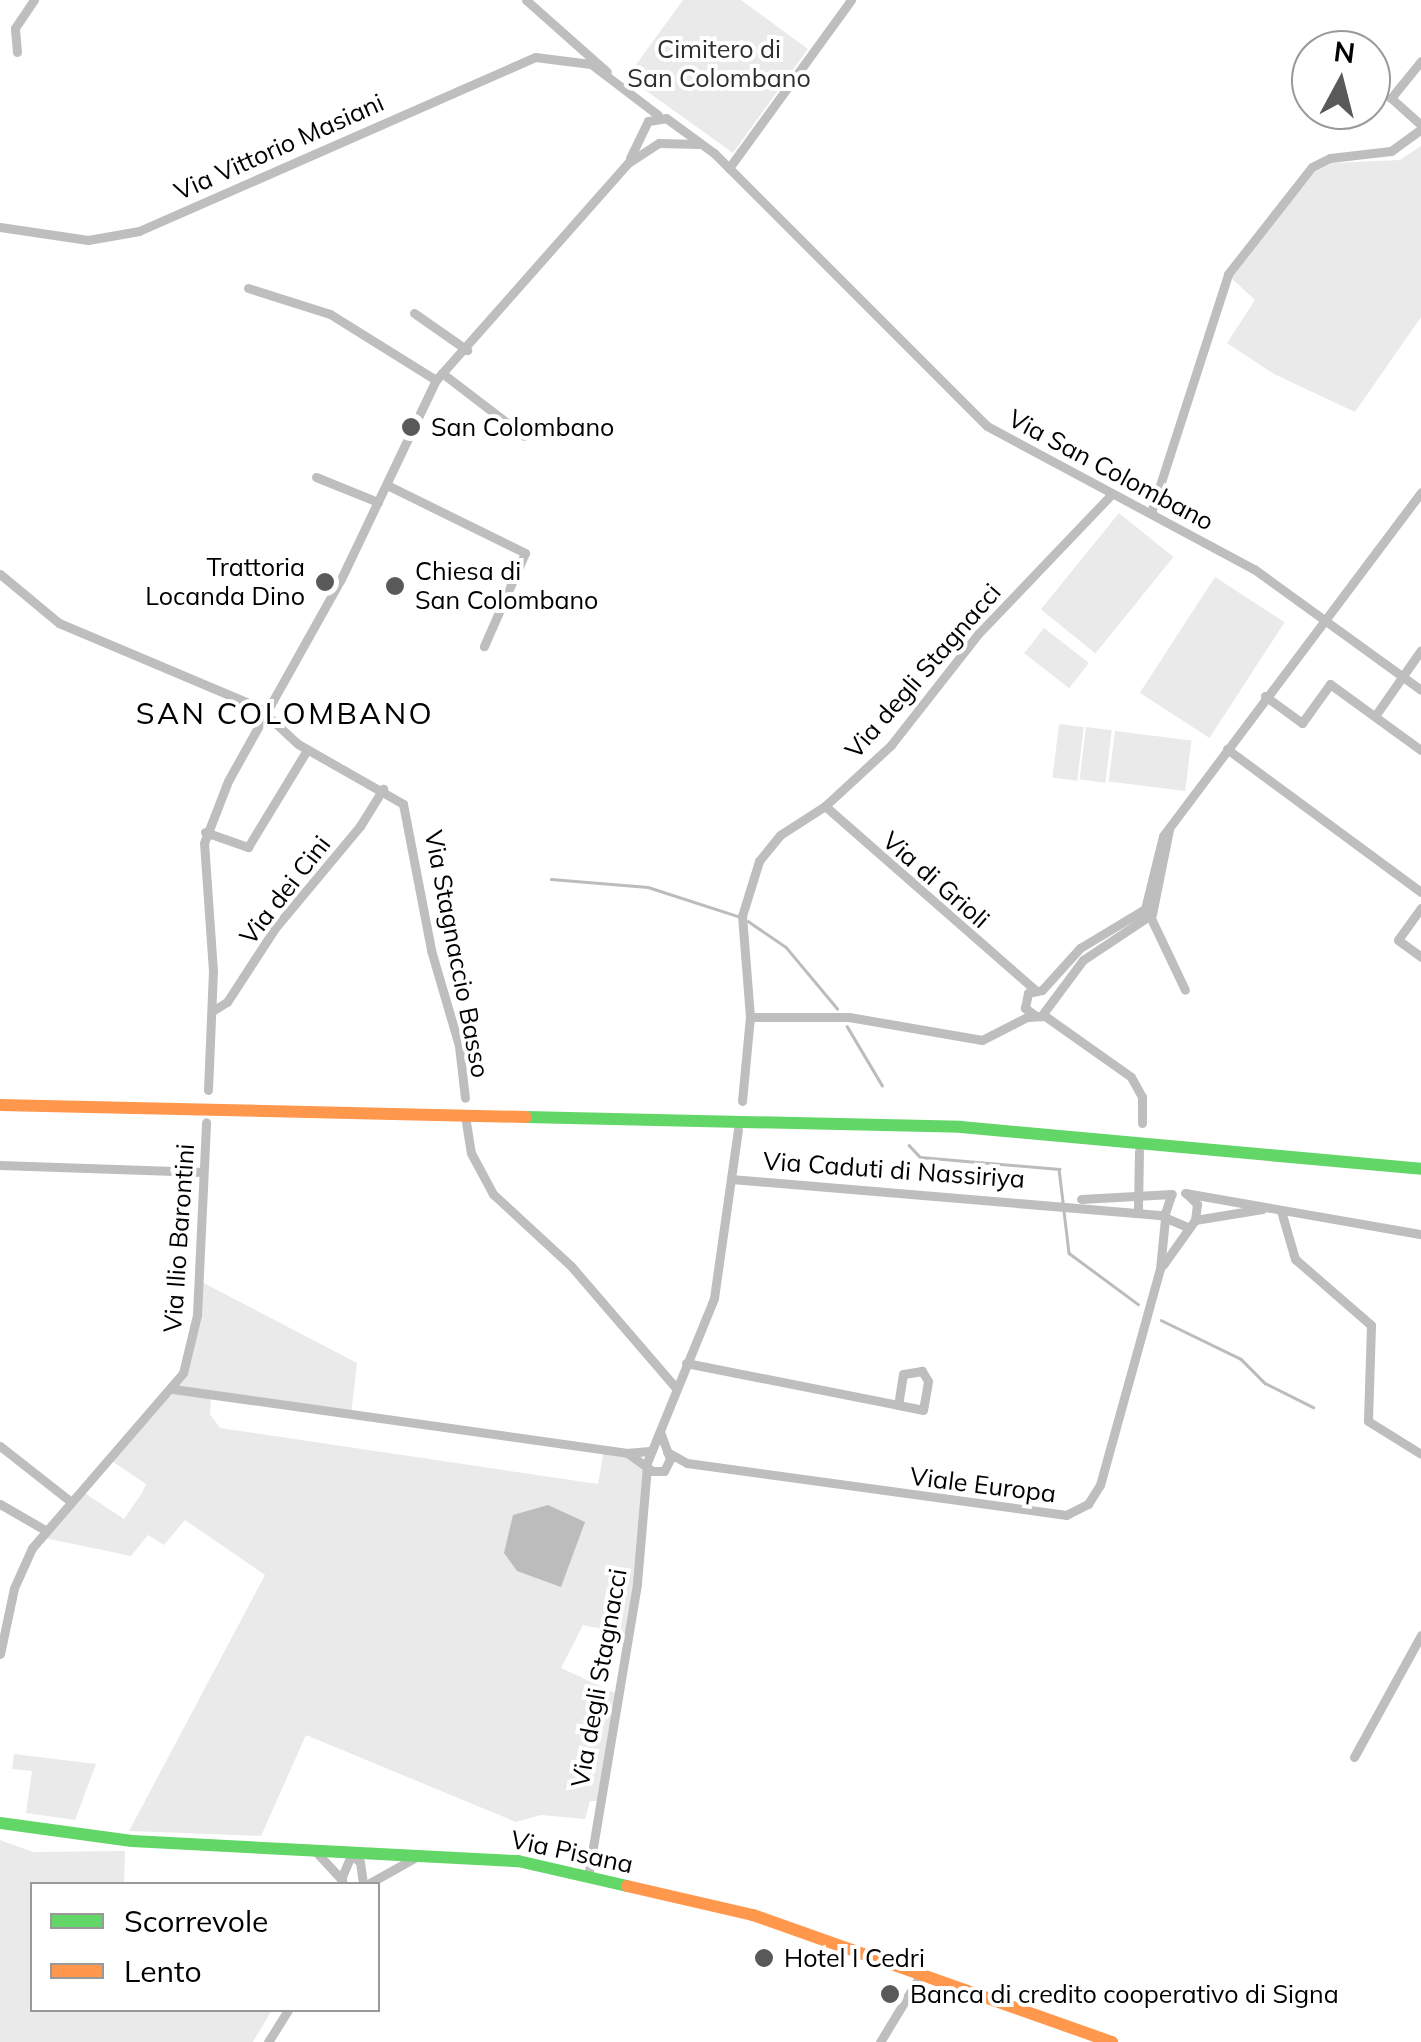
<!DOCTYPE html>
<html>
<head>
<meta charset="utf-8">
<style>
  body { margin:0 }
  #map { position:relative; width:1421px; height:2042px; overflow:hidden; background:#fff; font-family:Mulish,sans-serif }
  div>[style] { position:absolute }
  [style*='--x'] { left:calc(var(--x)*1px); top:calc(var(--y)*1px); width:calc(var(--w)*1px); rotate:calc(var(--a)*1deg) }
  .green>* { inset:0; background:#eaeaea; transform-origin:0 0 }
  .water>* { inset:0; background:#bcbcbc }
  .stream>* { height:2.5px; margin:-1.25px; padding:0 1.25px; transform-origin:1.25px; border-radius:1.25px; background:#bcbcbc }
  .street>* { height:9px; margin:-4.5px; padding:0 4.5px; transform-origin:4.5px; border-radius:4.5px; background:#bebebe }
  .fast>* { height:12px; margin:-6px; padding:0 6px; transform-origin:6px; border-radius:6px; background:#63d668 }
  .slow>* { height:12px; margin:-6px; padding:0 6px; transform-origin:6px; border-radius:6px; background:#ff974d }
  .dots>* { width:28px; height:28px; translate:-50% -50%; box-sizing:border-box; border:5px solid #fff; border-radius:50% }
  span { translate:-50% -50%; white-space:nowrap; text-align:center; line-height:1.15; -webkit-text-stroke:8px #fff; paint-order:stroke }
  .park-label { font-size:25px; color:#2f2f2f }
  .street-label { font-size:25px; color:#000 }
  .poi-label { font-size:25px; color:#000 }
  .left { translate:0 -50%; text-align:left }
  .right { translate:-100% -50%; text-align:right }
  .quarter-label { font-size:30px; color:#000; letter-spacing:2.5px }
  .legend { position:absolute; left:30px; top:1882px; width:350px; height:130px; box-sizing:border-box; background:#fff; border:2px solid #999; margin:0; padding:12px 18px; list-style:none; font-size:30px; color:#000 }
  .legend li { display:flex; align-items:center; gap:20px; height:50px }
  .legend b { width:50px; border:2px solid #999 }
  .north { position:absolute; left:1291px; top:30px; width:100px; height:100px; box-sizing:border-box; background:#fff; border:2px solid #999; border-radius:50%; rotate:7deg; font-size:28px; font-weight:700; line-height:40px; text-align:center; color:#000 }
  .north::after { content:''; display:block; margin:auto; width:35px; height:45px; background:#595959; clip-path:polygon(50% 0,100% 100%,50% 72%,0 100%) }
</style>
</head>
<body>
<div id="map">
  <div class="green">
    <div style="clip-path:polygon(683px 0,741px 0,808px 49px,733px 153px,627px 77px)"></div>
    <div style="clip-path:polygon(1421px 146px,1421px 317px,1355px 412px,1274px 374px,1227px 343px,1255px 300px,1230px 277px,1316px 171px,1332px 163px,1400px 160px)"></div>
    <div style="left:1119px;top:513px;width:70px;height:124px;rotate:39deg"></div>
    <div style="left:1215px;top:577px;width:83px;height:138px;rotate:33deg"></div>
    <div style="left:1044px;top:628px;width:57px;height:32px;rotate:38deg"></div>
    <div style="left:1059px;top:724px;width:25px;height:54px;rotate:7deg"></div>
    <div style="left:1086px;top:727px;width:26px;height:53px;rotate:7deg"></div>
    <div style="left:1115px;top:731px;width:77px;height:51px;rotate:7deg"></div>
    <div style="clip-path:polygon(198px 1280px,357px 1363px,351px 1415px,211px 1395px,210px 1414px,220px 1428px,598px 1484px,604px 1450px,646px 1465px,628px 1634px,583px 1625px,561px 1668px,620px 1695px,599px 1801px,590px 1801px,585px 1819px,541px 1815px,516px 1822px,306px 1735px,261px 1836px,129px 1831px,265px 1575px,185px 1520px,164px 1545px,148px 1535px,131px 1556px,40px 1537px,80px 1490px,124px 1519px,142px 1493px,146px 1484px,109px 1459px,163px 1403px,189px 1357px)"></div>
    <div style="clip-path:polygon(14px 1754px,96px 1764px,75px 1820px,26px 1813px,32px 1771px,12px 1769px)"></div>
    <div style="clip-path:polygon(0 1840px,33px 1852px,125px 1851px,124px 1884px,32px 1884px,32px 2010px,272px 2010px,253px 2042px,0 2042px)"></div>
  </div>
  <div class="water">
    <div style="clip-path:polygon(548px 1505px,585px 1522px,561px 1587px,517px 1571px,504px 1553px,513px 1515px)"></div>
  </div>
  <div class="stream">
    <div style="--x:551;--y:879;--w:97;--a:4.7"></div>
    <div style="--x:648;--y:887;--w:94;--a:18"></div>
    <div style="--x:748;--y:921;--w:46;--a:34.4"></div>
    <div style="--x:786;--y:947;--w:80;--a:50.1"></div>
    <div style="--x:847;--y:1026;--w:69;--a:59.3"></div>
    <div style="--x:909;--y:1145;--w:16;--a:47"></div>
    <div style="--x:920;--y:1157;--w:140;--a:4.9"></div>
    <div style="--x:1059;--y:1169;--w:34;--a:83"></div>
    <div style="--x:1064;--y:1211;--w:42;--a:83.2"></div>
    <div style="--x:1069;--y:1253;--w:86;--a:36.5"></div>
    <div style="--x:1161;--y:1320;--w:89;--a:26"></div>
    <div style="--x:1241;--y:1359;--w:34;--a:45"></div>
    <div style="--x:1265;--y:1383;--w:54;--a:26.6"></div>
  </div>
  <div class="street">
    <div style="--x:526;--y:0;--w:108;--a:41.6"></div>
    <div style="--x:17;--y:52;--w:24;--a:-95"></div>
    <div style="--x:15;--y:28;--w:34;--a:-56"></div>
    <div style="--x:1421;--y:61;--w:48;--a:129"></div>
    <div style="--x:1391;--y:98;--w:40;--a:42"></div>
    <div style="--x:630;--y:158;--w:41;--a:-64.1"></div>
    <div style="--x:648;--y:121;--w:18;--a:-9"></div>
    <div style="--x:666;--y:118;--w:59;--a:36.1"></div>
    <div style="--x:714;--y:153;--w:386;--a:45"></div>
    <div style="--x:987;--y:426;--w:303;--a:28.2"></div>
    <div style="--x:1254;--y:569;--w:206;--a:35.9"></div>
    <div style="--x:729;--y:168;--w:208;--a:-54"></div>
    <div style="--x:0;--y:227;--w:89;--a:8.4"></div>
    <div style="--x:88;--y:240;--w:52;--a:-10"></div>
    <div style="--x:139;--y:231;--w:433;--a:-23.7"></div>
    <div style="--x:535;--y:57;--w:56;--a:7.1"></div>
    <div style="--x:591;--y:64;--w:84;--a:37.3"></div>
    <div style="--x:248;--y:288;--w:86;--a:17.6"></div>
    <div style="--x:330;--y:314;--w:125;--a:31.9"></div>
    <div style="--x:414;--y:313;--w:65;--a:34.9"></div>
    <div style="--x:442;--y:373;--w:103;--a:37.5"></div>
    <div style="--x:316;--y:477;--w:67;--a:22"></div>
    <div style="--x:387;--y:485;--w:154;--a:26.2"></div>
    <div style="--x:525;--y:553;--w:102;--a:113.8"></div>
    <div style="--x:1151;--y:513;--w:251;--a:-72.1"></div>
    <div style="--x:1228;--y:274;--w:136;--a:-51.9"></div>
    <div style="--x:1312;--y:167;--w:20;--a:-27"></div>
    <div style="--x:1330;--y:158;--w:61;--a:-6.5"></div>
    <div style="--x:1391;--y:151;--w:37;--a:-36"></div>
    <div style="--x:0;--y:574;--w:77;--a:39.7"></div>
    <div style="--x:59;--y:623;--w:216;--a:22.9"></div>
    <div style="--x:258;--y:707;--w:54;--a:42.8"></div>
    <div style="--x:298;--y:744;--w:121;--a:29.7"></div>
    <div style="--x:403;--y:804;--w:149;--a:79.1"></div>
    <div style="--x:431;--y:950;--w:100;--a:73.7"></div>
    <div style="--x:459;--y:1046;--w:52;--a:83.4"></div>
    <div style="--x:1265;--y:696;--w:46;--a:36.1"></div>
    <div style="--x:1302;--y:723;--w:48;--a:-54.3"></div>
    <div style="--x:1330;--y:684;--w:112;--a:36"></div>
    <div style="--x:1375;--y:716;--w:80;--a:-55.1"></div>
    <div style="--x:1227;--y:749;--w:241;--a:36.4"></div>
    <div style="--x:825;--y:806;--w:278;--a:41.2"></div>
    <div style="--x:205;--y:832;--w:46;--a:19.2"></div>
    <div style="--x:248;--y:847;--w:114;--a:-58.7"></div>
    <div style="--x:1421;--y:908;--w:39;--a:126"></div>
    <div style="--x:1398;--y:940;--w:29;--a:36"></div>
    <div style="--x:1148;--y:912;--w:86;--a:64.6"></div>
    <div style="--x:214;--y:1010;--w:15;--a:-32"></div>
    <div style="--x:227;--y:1002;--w:88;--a:-57"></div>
    <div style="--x:275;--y:928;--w:133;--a:-50.2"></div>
    <div style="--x:360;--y:826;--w:44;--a:-58.1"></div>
    <div style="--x:1042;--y:1015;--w:69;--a:-53.3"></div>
    <div style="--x:1083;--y:960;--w:83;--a:-33.7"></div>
    <div style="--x:1152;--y:914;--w:86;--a:-78.6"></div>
    <div style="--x:1036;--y:1016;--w:14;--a:-144"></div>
    <div style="--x:1025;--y:1008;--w:15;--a:-79"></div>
    <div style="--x:1028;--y:993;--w:14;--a:-12"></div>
    <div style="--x:1042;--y:990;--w:57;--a:-47.9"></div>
    <div style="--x:1080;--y:948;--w:76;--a:-31"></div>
    <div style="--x:1145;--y:909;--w:75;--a:-76.1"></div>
    <div style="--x:1163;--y:836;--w:430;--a:-53.1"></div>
    <div style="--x:750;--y:1017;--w:99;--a:0"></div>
    <div style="--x:849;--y:1017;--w:135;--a:9.8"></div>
    <div style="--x:982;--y:1040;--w:51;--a:-27.1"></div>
    <div style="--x:1027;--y:1017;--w:18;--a:-3"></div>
    <div style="--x:1045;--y:1016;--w:105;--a:35.3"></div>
    <div style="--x:1131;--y:1077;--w:23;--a:61"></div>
    <div style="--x:1142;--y:1097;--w:26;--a:90"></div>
    <div style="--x:208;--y:1090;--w:119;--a:-87.6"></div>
    <div style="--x:213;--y:971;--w:128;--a:-94"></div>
    <div style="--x:204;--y:843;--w:66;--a:-68.8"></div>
    <div style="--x:228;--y:781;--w:231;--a:-60.8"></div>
    <div style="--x:341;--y:579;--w:221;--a:-64.5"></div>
    <div style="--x:436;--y:380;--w:290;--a:-48.5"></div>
    <div style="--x:628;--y:163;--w:37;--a:-33"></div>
    <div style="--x:659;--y:143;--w:40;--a:1.4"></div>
    <div style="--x:742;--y:1101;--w:84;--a:-84.6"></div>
    <div style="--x:750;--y:1017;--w:101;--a:-94.5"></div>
    <div style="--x:742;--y:916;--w:58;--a:-72.8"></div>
    <div style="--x:759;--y:861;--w:33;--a:-51"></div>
    <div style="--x:780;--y:835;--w:54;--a:-32.8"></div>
    <div style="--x:825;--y:806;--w:90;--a:-42.7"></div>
    <div style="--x:891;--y:745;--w:141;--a:-51.9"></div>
    <div style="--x:978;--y:634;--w:194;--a:-46.3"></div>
    <div style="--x:466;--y:1122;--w:31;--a:81"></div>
    <div style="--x:471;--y:1153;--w:47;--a:61.8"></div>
    <div style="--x:493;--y:1194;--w:106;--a:42.7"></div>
    <div style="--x:571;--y:1266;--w:160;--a:49.3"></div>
    <div style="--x:0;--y:1165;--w:203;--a:2"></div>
    <div style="--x:731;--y:1179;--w:433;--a:4.8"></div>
    <div style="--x:1185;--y:1193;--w:240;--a:9.9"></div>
    <div style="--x:1186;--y:1193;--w:16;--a:45"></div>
    <div style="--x:1197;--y:1204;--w:16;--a:97"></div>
    <div style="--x:1171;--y:1195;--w:23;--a:108"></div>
    <div style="--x:1164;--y:1217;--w:25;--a:23"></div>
    <div style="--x:1081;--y:1199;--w:91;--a:-3.1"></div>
    <div style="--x:1138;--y:1208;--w:57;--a:-89"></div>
    <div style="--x:1281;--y:1211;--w:50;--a:73.7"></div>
    <div style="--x:1295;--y:1259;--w:101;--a:41"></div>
    <div style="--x:1371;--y:1325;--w:96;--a:91.8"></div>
    <div style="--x:1368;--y:1421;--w:62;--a:31.9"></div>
    <div style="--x:1163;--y:1265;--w:55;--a:-54.6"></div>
    <div style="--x:1195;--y:1220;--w:68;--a:-9.3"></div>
    <div style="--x:686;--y:1363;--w:216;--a:11.2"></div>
    <div style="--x:898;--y:1405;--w:25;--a:11"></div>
    <div style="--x:923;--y:1410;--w:29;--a:-80"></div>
    <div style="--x:928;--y:1381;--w:12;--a:-121"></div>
    <div style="--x:922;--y:1371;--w:19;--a:171"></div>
    <div style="--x:903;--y:1374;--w:31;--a:99"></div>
    <div style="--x:173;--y:1389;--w:457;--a:8"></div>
    <div style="--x:626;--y:1453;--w:24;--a:-5"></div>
    <div style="--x:0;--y:1446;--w:89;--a:38.2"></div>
    <div style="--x:667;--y:1452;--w:23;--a:29"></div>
    <div style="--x:687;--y:1463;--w:383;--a:7.8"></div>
    <div style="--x:1066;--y:1515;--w:25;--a:-27"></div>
    <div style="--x:1088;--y:1504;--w:22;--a:-58"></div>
    <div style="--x:1100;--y:1485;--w:224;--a:-74.5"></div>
    <div style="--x:1160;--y:1269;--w:50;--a:-84.3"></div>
    <div style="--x:629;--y:1454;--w:29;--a:36"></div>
    <div style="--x:652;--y:1471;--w:12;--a:0"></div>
    <div style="--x:664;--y:1471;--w:13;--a:-63"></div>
    <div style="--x:670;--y:1459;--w:29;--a:-110"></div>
    <div style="--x:646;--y:1465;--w:180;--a:-67.8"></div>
    <div style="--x:714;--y:1298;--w:170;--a:-81.9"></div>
    <div style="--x:0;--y:1504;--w:52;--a:30"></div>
    <div style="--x:0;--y:1654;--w:67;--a:-78"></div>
    <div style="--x:14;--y:1588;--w:44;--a:-65.8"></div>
    <div style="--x:32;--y:1548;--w:231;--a:-49.2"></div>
    <div style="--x:183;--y:1373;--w:60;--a:-76.4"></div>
    <div style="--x:197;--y:1315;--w:193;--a:-87.3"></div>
    <div style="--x:1354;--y:1757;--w:139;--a:-61.2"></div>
    <div style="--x:317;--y:1853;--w:37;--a:47"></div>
    <div style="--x:588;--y:1877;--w:298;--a:-80.5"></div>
    <div style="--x:637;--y:1583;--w:116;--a:-85.1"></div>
    <div style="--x:341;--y:1879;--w:26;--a:-67"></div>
    <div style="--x:351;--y:1855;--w:11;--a:38"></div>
    <div style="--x:360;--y:1862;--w:22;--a:82"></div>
    <div style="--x:368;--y:1884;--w:57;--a:-29.2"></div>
    <div style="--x:268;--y:2042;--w:38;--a:-58"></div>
    <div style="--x:880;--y:2042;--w:77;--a:-58.8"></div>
  </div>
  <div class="fast">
    <div style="--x:526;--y:1117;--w:435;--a:1.3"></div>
    <div style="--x:961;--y:1127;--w:462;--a:5.2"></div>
    <div style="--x:0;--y:1823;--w:133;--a:7.8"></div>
    <div style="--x:132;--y:1841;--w:387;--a:3"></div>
    <div style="--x:518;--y:1861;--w:112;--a:12.9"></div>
  </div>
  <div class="slow">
    <div style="--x:0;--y:1105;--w:526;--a:1.31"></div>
    <div style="--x:627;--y:1886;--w:129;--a:13"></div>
    <div style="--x:753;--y:1915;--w:381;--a:19.5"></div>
  </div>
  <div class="dots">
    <div style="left:411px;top:427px;background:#595959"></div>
    <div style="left:325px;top:582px;background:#595959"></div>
    <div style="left:395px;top:586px;background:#595959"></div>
    <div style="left:764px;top:1958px;background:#595959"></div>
    <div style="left:890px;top:1994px;background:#595959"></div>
  </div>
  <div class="park-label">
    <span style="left:719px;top:64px">Cimitero di<br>San Colombano</span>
  </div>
  <div class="street-label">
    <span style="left:279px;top:147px;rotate:-24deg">Via Vittorio Masiani</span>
    <span style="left:1111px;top:470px;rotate:28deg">Via San Colombano</span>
    <span style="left:923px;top:671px;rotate:-49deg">Via degli Stagnacci</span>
    <span style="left:936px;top:880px;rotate:41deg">Via di Grioli</span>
    <span style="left:285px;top:890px;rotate:-52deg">Via dei Cini</span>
    <span style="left:457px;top:954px;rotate:79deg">Via Stagnaccio Basso</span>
    <span style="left:894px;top:1170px;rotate:4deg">Via Caduti di Nassiriya</span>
    <span style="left:179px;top:1238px;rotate:-86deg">Via Ilio Barontini</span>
    <span style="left:983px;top:1485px;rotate:7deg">Viale Europa</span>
    <span style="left:599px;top:1678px;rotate:-80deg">Via degli Stagnacci</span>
    <span style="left:572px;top:1852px;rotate:12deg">Via Pisana</span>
  </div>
  <div class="poi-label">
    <span class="left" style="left:431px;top:427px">San Colombano</span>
    <span class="right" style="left:305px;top:582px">Trattoria<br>Locanda Dino</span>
    <span class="left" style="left:415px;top:586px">Chiesa di<br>San Colombano</span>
    <span class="left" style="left:784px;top:1958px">Hotel I Cedri</span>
    <span class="left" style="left:910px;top:1994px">Banca di credito cooperativo di Signa</span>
  </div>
  <div class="quarter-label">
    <span style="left:285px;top:713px">SAN COLOMBANO</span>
  </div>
  <ul class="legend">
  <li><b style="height:12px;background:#63d668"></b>Scorrevole</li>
  <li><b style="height:12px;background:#ff974d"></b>Lento</li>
  </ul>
  <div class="north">N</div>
</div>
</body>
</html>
